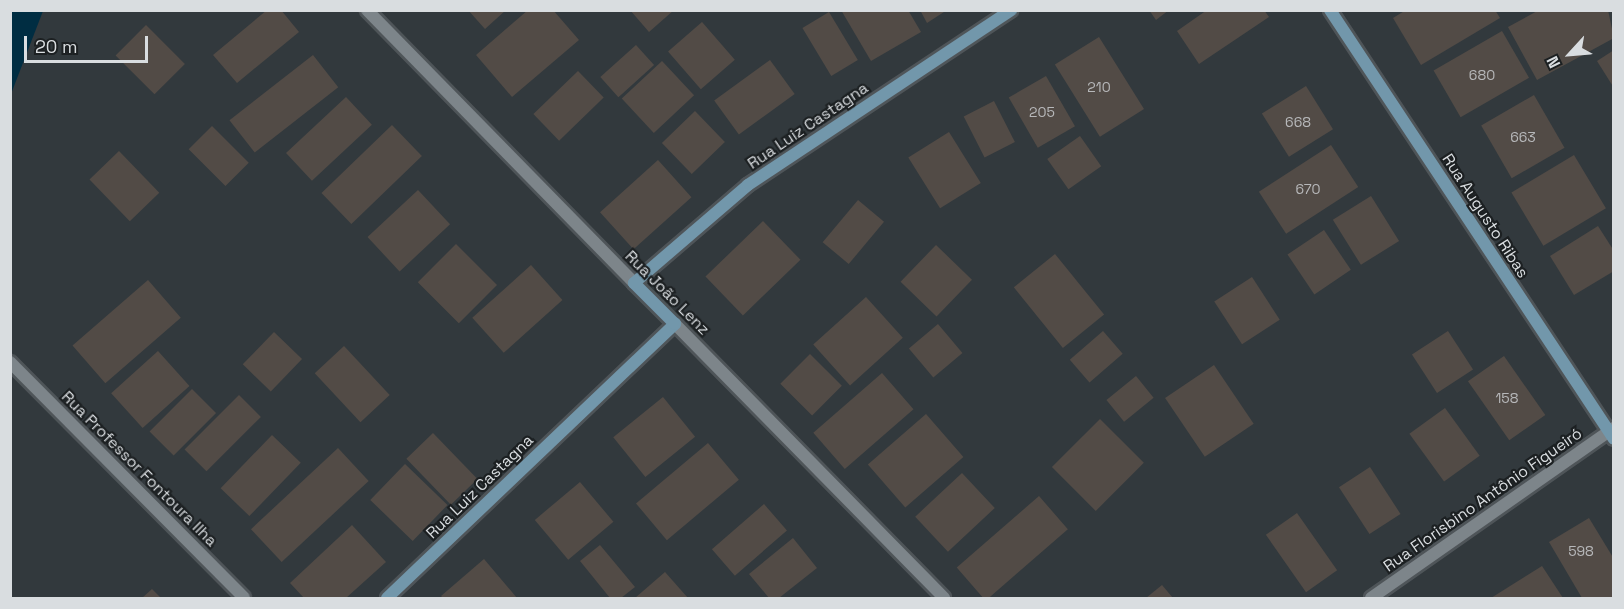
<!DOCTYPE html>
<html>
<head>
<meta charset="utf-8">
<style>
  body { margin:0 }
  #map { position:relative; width:1624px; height:609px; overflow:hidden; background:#32393d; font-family:"Space Grotesk",sans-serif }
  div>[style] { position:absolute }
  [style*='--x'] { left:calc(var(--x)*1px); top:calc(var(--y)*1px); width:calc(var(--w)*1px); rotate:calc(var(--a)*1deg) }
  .water>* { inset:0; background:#002d42 }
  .building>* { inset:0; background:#524b46; transform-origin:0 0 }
  .roads { filter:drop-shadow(2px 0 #4f5559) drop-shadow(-2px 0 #4f5559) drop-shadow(0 2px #4f5559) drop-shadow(0 -2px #4f5559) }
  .street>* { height:12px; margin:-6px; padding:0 6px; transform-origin:6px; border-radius:6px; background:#7d858a }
  .secondary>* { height:12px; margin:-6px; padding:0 6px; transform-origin:6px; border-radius:6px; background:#7297ab }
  span { translate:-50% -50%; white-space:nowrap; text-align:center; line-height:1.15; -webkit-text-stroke:4.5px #1c2022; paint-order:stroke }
  .number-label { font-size:14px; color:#b7b8ba }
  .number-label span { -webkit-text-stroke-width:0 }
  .street-label { font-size:16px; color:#d9dde0 }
  .frame { position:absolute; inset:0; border:12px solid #d9dde0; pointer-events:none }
  .north { position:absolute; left:1540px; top:24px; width:60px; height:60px; -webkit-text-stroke:4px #1c2022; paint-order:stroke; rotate:244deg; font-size:16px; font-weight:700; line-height:24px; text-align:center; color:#d9dde0 }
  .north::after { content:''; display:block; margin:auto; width:21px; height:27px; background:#d9dde0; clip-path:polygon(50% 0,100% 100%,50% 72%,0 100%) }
  .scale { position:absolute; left:24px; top:36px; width:124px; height:27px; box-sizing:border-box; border:3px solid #d9dde0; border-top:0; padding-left:8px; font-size:18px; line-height:21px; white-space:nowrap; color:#d9dde0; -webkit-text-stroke:4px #1c2022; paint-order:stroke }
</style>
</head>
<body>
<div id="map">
  <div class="water">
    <div style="clip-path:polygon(11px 10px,43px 11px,11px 94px,10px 11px)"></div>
  </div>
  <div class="building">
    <div style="clip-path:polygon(267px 10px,281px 10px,299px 32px,237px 83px,213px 55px)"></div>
    <div style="clip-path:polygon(468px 10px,506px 10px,485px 29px)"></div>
    <div style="clip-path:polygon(528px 10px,553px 10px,579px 40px,512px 97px,476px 55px)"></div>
    <div style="clip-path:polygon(630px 10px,674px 10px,649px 32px)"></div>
    <div style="clip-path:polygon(841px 10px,908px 10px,921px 32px,871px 61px)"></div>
    <div style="clip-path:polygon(920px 10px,947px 10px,927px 23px)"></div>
    <div style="clip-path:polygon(1149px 10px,1169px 10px,1156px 20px)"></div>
    <div style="clip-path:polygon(1207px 10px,1264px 10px,1269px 17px,1199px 64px,1177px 31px)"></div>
    <div style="clip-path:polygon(1406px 10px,1495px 10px,1500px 18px,1421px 65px,1393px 18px)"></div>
    <div style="clip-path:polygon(1539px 10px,1608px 10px,1614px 38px,1537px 80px,1508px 27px)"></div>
    <div style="left:829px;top:12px;width:56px;height:31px;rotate:59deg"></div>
    <div style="left:702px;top:22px;width:50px;height:45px;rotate:49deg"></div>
    <div style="left:146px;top:25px;width:55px;height:43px;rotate:45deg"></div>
    <div style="left:1502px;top:31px;width:54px;height:79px;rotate:60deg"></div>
    <div style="left:1099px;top:37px;width:85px;height:52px;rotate:58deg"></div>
    <div style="left:636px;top:45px;width:27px;height:48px;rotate:48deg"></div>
    <div style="clip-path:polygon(1614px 50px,1614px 88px,1597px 61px)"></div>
    <div style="left:313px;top:55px;width:41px;height:106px;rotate:52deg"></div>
    <div style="left:770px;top:60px;width:42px;height:69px;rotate:54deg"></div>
    <div style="left:662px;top:61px;width:47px;height:55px;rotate:47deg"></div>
    <div style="left:578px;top:71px;width:37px;height:62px;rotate:46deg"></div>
    <div style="left:1046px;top:76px;width:58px;height:43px;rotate:60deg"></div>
    <div style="left:1306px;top:86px;width:51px;height:52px;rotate:58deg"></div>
    <div style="left:1534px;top:95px;width:61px;height:61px;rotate:60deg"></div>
    <div style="left:346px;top:97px;width:38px;height:82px;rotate:47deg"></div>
    <div style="left:994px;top:101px;width:46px;height:34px;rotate:63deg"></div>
    <div style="left:695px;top:111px;width:43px;height:46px;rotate:46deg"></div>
    <div style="left:392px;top:125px;width:43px;height:98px;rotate:46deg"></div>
    <div style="left:212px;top:126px;width:52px;height:33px;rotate:45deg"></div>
    <div style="left:949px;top:132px;width:60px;height:48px;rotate:58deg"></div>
    <div style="left:1080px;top:136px;width:37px;height:40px;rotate:55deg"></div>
    <div style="left:1331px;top:145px;width:50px;height:86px;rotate:57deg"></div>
    <div style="left:119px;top:151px;width:58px;height:41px;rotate:46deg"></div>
    <div style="left:1574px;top:155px;width:62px;height:73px;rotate:59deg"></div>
    <div style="left:658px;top:160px;width:50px;height:78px;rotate:48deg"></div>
    <div style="left:418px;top:190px;width:47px;height:69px;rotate:47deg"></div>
    <div style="left:1371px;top:196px;width:53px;height:45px;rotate:58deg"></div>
    <div style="left:858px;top:200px;width:34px;height:55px;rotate:40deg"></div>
    <div style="left:763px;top:221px;width:54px;height:80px;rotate:46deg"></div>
    <div style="clip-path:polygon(1598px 226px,1614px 251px,1614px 271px,1574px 295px,1550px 256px)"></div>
    <div style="left:1324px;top:230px;width:48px;height:44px;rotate:56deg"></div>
    <div style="left:456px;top:244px;width:58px;height:54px;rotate:45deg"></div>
    <div style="left:936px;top:245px;width:50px;height:51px;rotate:44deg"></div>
    <div style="left:1055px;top:254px;width:78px;height:53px;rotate:51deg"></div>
    <div style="left:531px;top:265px;width:47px;height:79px;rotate:48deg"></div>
    <div style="left:1252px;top:277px;width:51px;height:45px;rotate:57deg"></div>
    <div style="left:148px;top:280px;width:50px;height:100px;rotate:49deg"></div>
    <div style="left:866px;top:297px;width:55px;height:71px;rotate:48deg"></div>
    <div style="left:938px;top:324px;width:38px;height:38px;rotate:50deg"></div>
    <div style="left:1103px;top:331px;width:30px;height:44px;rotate:49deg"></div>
    <div style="left:1448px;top:331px;width:46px;height:43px;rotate:57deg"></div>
    <div style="left:274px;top:332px;width:39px;height:45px;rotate:44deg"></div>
    <div style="left:344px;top:346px;width:67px;height:40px;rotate:47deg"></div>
    <div style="left:158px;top:351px;width:47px;height:63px;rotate:48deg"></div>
    <div style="left:810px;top:354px;width:45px;height:42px;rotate:45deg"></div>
    <div style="left:1504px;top:356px;width:72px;height:44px;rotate:55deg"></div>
    <div style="left:1214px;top:365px;width:71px;height:59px;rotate:56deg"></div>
    <div style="left:882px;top:373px;width:48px;height:91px;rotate:49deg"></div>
    <div style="left:1136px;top:376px;width:28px;height:38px;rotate:51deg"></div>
    <div style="left:192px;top:389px;width:34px;height:60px;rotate:45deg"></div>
    <div style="left:239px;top:395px;width:31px;height:77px;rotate:45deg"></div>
    <div style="left:663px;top:397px;width:51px;height:64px;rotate:51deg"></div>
    <div style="left:1445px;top:408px;width:59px;height:44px;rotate:54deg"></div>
    <div style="left:926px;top:414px;width:57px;height:77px;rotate:49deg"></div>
    <div style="left:1100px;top:419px;width:62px;height:68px;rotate:45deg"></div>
    <div style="left:433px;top:433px;width:64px;height:37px;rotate:46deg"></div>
    <div style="left:272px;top:435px;width:40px;height:74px;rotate:44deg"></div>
    <div style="left:708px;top:443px;width:48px;height:94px;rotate:50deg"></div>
    <div style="left:338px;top:448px;width:45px;height:119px;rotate:47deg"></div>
    <div style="left:405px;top:464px;width:59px;height:50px;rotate:44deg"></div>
    <div style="left:1370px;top:467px;width:56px;height:37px;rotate:57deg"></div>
    <div style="left:962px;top:473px;width:48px;height:64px;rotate:47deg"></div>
    <div style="left:580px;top:482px;width:52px;height:59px;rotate:50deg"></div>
    <div style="left:1039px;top:496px;width:44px;height:109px;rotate:49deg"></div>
    <div style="left:764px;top:504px;width:35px;height:69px;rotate:49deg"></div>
    <div style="left:1297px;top:513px;width:70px;height:38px;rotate:55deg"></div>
    <div style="clip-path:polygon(1589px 518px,1614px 559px,1614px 598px,1582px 598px,1549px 542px)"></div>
    <div style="clip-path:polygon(352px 525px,386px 562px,346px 598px,304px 598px,290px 583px)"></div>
    <div style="clip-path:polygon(793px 538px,817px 568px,779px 598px,769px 598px,749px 574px)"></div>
    <div style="clip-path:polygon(600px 545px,635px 587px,621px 598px,610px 598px,580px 561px)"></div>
    <div style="clip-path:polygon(484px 559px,517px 598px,443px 598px,441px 596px)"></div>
    <div style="clip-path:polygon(1542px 566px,1563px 598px,1491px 598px)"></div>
    <div style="clip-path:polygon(665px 572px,688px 598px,635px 598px)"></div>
    <div style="clip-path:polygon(1162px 585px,1173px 598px,1146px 598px)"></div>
    <div style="clip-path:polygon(152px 589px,161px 598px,142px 598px)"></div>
  </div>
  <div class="roads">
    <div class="street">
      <div style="--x:367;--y:10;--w:382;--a:45.6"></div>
      <div style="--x:675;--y:324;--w:384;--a:45.5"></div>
      <div style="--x:10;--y:362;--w:332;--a:45.2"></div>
      <div style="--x:1371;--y:598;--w:297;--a:-35"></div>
    </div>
    <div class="secondary">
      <div style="--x:1330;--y:10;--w:514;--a:56.5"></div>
      <div style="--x:387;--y:598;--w:398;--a:-43.6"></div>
      <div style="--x:675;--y:324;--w:58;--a:-135"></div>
      <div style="--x:634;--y:283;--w:150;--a:-40.7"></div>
      <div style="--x:748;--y:185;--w:316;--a:-33.6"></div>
    </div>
  </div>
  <div class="number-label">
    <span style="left:1482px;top:75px">680</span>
    <span style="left:1099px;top:87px">210</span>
    <span style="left:1042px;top:112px">205</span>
    <span style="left:1298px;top:122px">668</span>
    <span style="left:1523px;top:137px">663</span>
    <span style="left:1308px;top:189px">670</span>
    <span style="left:1507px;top:398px">158</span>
    <span style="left:1581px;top:551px">598</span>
  </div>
  <div class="street-label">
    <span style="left:808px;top:126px;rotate:-34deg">Rua Luiz Castagna</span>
    <span style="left:1485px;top:216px;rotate:57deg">Rua Augusto Ribas</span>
    <span style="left:667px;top:293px;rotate:45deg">Rua João Lenz</span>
    <span style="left:139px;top:469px;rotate:45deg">Rua Professor Fontoura Ilha</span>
    <span style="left:480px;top:487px;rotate:-44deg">Rua Luiz Castagna</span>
    <span style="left:1483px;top:500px;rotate:-35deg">Rua Florisbino Antônio Figueiró</span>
  </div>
  <div class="frame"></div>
  <div class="north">N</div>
  <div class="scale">20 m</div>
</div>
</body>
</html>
